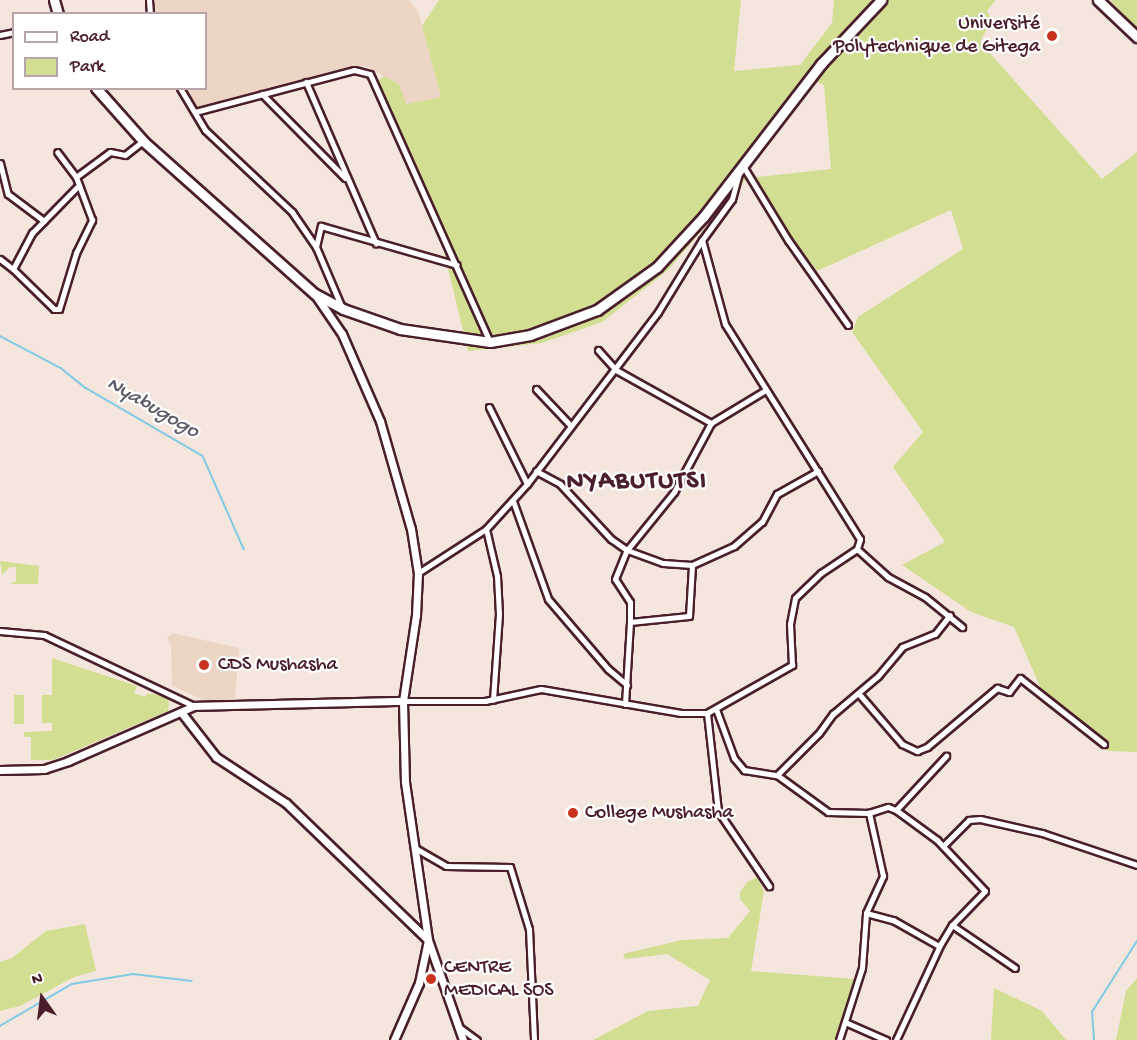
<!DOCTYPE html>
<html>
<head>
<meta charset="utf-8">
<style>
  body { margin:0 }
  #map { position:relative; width:1137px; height:1040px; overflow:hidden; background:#f4e6dd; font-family:"Gochi Hand",sans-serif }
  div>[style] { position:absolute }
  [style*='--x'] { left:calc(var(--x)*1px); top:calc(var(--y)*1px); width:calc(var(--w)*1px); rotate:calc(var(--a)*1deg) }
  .built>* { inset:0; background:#edd5c5 }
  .green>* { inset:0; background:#d2de92; transform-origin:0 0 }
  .stream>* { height:1.5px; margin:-0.75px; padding:0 0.75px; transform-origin:0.75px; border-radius:0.75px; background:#82cae3 }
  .roads { filter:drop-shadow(2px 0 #4a1f2b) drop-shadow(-2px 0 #4a1f2b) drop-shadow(0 2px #4a1f2b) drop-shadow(0 -2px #4a1f2b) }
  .minor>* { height:5px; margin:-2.5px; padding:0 2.5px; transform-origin:2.5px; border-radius:2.5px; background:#fff }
  .tertiary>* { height:7px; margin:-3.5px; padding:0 3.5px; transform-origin:3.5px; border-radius:3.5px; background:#fff }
  .primary>* { height:9px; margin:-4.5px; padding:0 4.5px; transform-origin:4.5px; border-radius:4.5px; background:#fff }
  .dots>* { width:16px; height:16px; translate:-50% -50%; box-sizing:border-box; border:3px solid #fff; border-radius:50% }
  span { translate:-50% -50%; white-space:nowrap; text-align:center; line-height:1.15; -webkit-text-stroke:4.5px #fff; paint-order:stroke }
  .poi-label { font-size:20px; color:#4a1f2b }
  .right { translate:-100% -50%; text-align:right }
  .left { translate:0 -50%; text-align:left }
  .water-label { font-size:21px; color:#5e5b6b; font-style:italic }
  .district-label { font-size:26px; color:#4a1f2b; font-weight:700; letter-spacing:1.5px }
  .legend { position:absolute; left:12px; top:12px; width:195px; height:78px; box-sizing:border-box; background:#fff; border:2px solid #b7a5aa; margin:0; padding:8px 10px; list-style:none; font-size:18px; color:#4a1f2b }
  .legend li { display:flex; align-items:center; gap:12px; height:30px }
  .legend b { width:30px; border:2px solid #b7a5aa }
  .north { position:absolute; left:12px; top:968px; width:60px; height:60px; -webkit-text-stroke:4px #fff; paint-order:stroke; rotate:346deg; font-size:16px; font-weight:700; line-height:24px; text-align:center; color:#4a1f2b }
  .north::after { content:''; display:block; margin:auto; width:21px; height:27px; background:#4a1f2b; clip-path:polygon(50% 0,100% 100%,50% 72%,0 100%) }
</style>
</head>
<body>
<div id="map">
  <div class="built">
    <div style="clip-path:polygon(153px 0,409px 0,418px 11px,441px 97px,405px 104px,399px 84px,365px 66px,195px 108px,183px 89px,206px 88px,206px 14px,154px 13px)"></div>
    <div style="clip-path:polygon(172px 633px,239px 648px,235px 700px,204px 700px,172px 686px,171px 646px,167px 638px)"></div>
  </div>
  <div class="green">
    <div style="clip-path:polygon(evenodd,439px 0,741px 0,734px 71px,800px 65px,832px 23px,834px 0,996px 0,987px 11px,992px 20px,980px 42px,1102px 179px,1137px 152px,1137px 752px,1108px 751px,1046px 700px,1014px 627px,971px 612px,902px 565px,945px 542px,893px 467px,923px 432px,852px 332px,858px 317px,963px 249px,951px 210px,817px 271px,747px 178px,667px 271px,602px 322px,542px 343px,468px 351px,444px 252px,450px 241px,378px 81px,384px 76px,399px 84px,406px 104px,441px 97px,422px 26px,439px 0,817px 82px,824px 85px,831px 169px,748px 178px,755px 159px,817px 82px)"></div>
    <div style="clip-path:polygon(1110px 0,1137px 0,1137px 30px)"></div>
    <div style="clip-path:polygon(0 561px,39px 566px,38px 584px,10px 584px,16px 581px,16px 567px,10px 567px,2px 575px)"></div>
    <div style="clip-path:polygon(52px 658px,137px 686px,134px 693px,145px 697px,147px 694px,165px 695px,169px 702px,168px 711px,53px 760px,31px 760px,31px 737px,24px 737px,24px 732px,52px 731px,52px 723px,42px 723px,42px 695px,52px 695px)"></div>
    <div style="left:14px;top:695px;width:10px;height:29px"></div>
    <div style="clip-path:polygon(757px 877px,764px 891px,751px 971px,855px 979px,837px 1040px,593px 1040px,648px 1011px,698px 1006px,710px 980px,667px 954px,625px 959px,623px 954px,682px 940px,728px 938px,750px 911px,740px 899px,740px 892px,747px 882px)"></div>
    <div style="clip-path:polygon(85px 924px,96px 971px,74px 977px,20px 1006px,0 1011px,0 962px,12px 958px,46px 931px)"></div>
    <div style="clip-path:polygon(1137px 978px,1137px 1040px,1116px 1040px,1126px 991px)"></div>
    <div style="clip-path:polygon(994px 988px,1042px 1011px,1066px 1040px,991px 1040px)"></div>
  </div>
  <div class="stream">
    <div style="--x:0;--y:336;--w:69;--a:27.7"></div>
    <div style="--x:61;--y:368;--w:32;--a:39"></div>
    <div style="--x:86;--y:388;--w:135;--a:30.2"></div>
    <div style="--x:203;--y:456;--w:102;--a:66.2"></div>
    <div style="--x:0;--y:1026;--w:83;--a:-30.3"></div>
    <div style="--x:72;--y:984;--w:62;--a:-9.3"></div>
    <div style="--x:133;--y:974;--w:59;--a:6.8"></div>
    <div style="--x:1094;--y:1040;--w:28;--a:-94"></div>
    <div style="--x:1092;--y:1012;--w:84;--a:-57.6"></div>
  </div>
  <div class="roads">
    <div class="minor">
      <div style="--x:149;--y:0;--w:14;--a:86"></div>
      <div style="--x:0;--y:35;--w:14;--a:-12"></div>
      <div style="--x:306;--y:82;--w:176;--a:66.6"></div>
      <div style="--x:180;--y:88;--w:49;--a:59.2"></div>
      <div style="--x:205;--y:130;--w:120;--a:43.3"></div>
      <div style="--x:292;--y:212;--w:42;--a:55.6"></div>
      <div style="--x:316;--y:247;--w:66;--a:66.9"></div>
      <div style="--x:262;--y:94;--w:118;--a:45.3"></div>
      <div style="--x:195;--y:112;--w:164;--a:-14.8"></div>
      <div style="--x:354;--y:70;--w:16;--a:14"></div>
      <div style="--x:370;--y:74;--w:294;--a:65.9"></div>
      <div style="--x:0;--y:163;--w:32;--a:76"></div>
      <div style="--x:8;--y:194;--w:45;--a:36.9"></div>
      <div style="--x:743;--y:166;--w:87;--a:58.7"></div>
      <div style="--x:788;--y:240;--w:104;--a:54.8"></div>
      <div style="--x:739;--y:173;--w:27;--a:105"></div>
      <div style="--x:732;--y:199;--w:51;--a:126.2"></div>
      <div style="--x:702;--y:240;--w:87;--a:74.7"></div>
      <div style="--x:725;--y:324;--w:254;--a:57.9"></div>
      <div style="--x:860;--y:539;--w:10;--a:107"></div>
      <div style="--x:76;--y:177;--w:42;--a:-36.3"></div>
      <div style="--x:110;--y:152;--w:15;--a:11"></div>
      <div style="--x:125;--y:155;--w:23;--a:-38"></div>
      <div style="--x:316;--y:247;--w:22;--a:-77"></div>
      <div style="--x:321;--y:226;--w:141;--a:16"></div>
      <div style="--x:0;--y:259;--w:16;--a:38"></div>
      <div style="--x:13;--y:269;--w:41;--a:-62.2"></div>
      <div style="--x:32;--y:233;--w:64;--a:-45.6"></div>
      <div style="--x:13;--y:269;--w:57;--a:44.3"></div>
      <div style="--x:54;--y:309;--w:5;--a:0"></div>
      <div style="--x:59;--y:309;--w:59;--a:-73.1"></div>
      <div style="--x:76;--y:253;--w:37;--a:-64"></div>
      <div style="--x:92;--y:220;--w:46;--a:-110.4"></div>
      <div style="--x:76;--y:177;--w:31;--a:-127"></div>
      <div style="--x:598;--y:350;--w:27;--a:48"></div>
      <div style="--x:616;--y:370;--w:109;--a:29.2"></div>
      <div style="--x:536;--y:389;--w:50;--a:46.6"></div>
      <div style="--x:489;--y:407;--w:86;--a:63.7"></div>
      <div style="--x:536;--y:471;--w:27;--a:28"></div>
      <div style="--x:560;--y:484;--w:75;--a:47.2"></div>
      <div style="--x:611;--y:539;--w:19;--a:35"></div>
      <div style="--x:627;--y:550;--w:38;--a:20"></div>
      <div style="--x:663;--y:563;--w:29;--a:4"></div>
      <div style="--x:692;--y:565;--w:46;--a:-24.3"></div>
      <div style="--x:734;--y:546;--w:37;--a:-41"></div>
      <div style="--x:762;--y:522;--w:32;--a:-62"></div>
      <div style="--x:777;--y:494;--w:47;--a:-29.3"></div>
      <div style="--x:513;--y:501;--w:104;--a:70.3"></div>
      <div style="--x:548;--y:599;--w:92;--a:49.4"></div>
      <div style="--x:608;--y:669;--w:25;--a:40"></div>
      <div style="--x:486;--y:529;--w:48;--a:76.8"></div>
      <div style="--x:497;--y:576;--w:38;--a:87"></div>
      <div style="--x:499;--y:614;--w:86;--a:94"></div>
      <div style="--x:418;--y:573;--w:81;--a:-32.9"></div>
      <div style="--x:486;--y:529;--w:61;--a:-47.7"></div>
      <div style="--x:527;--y:484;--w:216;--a:-52.7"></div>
      <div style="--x:658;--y:312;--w:84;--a:-58.6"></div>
      <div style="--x:630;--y:622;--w:20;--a:-90"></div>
      <div style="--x:630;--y:602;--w:27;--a:-123"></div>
      <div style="--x:615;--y:579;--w:31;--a:-68"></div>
      <div style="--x:627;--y:550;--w:75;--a:-51"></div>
      <div style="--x:674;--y:492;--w:78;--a:-61.8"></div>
      <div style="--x:711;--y:423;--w:62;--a:-31.1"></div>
      <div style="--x:0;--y:631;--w:44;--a:5.2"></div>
      <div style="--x:44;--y:635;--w:166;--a:25.3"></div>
      <div style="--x:859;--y:694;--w:66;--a:49.3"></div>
      <div style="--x:902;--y:744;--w:17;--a:25"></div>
      <div style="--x:917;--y:751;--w:11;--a:-22"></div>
      <div style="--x:927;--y:747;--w:92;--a:-40.1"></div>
      <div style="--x:997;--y:688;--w:13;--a:18"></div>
      <div style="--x:1009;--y:692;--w:18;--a:-52"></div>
      <div style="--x:1020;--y:678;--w:107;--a:38.2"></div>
      <div style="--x:403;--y:701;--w:82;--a:0"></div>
      <div style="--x:485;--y:701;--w:57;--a:-12.1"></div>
      <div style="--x:541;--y:689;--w:142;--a:9.7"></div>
      <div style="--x:681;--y:713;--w:26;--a:0"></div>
      <div style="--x:707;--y:713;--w:98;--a:-29.5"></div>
      <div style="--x:792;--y:665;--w:41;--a:-92.8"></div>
      <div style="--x:790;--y:624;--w:26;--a:-79"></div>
      <div style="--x:795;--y:598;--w:36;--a:-44"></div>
      <div style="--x:821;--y:573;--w:43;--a:-33.7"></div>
      <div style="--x:857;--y:549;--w:42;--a:42.1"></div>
      <div style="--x:888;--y:577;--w:42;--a:28.4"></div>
      <div style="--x:925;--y:597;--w:48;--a:39"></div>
      <div style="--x:625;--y:704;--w:82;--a:-86.5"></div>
      <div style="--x:630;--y:622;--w:59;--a:-5.8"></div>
      <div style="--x:689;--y:616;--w:51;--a:-86.6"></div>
      <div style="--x:716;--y:709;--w:52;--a:69.8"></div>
      <div style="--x:734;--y:758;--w:16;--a:50"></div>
      <div style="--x:744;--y:770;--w:33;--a:9"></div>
      <div style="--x:777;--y:775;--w:63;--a:36"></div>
      <div style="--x:828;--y:812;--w:41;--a:1.4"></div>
      <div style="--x:869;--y:813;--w:20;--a:-18"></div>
      <div style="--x:888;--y:807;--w:9;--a:21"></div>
      <div style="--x:896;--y:810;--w:51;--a:36.2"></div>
      <div style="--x:937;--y:840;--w:70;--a:46.7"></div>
      <div style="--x:985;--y:891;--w:47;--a:134.1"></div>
      <div style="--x:952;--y:925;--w:21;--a:121"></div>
      <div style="--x:941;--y:943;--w:107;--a:114.9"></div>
      <div style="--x:707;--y:713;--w:99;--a:83.6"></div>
      <div style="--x:718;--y:811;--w:91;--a:55.8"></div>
      <div style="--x:777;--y:775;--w:59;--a:-45"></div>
      <div style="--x:819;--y:733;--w:24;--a:-54"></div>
      <div style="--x:833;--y:714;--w:59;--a:-40.2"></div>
      <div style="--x:878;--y:676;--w:38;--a:-50"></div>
      <div style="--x:902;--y:647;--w:35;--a:-22"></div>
      <div style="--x:935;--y:634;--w:24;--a:-52"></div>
      <div style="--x:896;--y:810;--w:74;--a:-47.2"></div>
      <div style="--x:943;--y:846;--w:37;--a:-45"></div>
      <div style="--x:969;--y:820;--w:11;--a:-5"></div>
      <div style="--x:980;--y:819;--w:64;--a:12.7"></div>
      <div style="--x:1042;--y:833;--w:100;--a:18.6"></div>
      <div style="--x:415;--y:848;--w:36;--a:30"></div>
      <div style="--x:446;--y:866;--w:64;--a:0.9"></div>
      <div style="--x:510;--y:867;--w:65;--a:73"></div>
      <div style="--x:529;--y:929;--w:111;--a:87.4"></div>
      <div style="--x:866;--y:913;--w:28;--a:15"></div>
      <div style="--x:893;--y:920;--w:53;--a:29.5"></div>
      <div style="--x:952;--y:925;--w:76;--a:34.3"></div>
      <div style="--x:845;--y:1022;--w:45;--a:23.7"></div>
      <div style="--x:459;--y:1027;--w:22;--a:36"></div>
      <div style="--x:839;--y:1040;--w:76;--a:-72.3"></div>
      <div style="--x:862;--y:968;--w:55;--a:-85.8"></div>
      <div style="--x:866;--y:913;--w:41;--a:-65.3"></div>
      <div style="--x:883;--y:876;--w:65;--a:-102.5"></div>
    </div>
    <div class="tertiary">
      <div style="--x:316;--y:296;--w:46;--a:55.6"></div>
      <div style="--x:342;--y:334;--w:95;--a:66.4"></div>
      <div style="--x:380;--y:421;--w:112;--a:74"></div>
      <div style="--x:411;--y:529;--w:45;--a:81"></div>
      <div style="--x:418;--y:573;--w:42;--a:92.7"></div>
      <div style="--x:416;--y:615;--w:87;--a:98.6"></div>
      <div style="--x:403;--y:701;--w:81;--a:88.6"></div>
      <div style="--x:405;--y:782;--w:160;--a:81.7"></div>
      <div style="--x:428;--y:940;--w:106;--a:70.7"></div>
      <div style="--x:181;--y:712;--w:57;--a:52.1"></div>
      <div style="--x:216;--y:757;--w:84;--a:33.3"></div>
      <div style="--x:286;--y:803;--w:197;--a:44"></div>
      <div style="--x:428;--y:940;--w:44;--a:101.8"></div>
      <div style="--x:419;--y:983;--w:62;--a:113.7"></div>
      <div style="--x:0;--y:770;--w:44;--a:-1.3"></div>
      <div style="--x:44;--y:769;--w:25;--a:-18"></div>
      <div style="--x:68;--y:761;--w:137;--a:-23.6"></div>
      <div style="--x:194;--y:706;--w:209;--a:-1.4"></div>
    </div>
    <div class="primary">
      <div style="--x:54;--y:0;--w:15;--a:74"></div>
      <div style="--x:1098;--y:0;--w:54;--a:43.5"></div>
      <div style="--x:96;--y:88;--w:71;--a:48.4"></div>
      <div style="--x:143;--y:141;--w:230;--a:41.7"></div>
      <div style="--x:315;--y:294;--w:32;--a:28"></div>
      <div style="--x:343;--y:309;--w:60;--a:19.3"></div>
      <div style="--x:400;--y:329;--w:91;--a:8.2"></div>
      <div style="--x:490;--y:342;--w:41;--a:-9.9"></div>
      <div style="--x:530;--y:335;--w:72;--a:-20.5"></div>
      <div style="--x:597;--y:310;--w:74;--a:-35.6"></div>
      <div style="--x:657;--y:267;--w:69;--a:-47.3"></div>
      <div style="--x:704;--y:216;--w:192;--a:-52.4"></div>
      <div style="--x:821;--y:64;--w:88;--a:-46.8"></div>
    </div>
  </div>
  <div class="dots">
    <div style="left:1052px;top:36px;background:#c8321e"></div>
    <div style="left:204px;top:665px;background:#c8321e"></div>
    <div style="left:573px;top:813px;background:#c8321e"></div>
    <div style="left:431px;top:979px;background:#c8321e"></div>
  </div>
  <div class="poi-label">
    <span class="right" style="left:1040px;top:36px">Université<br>Polytechnique de Gitega</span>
    <span class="left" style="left:218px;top:665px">CDS Mushasha</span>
    <span class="left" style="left:585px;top:813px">College Mushasha</span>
    <span class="left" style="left:444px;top:980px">CENTRE<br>MEDICAL SOS</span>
  </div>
  <div class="water-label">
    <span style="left:152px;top:409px;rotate:30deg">Nyabugogo</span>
  </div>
  <div class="district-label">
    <span style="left:637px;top:483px">NYABUTUTSI</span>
  </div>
  <ul class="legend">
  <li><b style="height:8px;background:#fff"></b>Road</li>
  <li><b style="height:16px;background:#d2de92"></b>Park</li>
  </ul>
  <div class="north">N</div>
</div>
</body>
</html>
